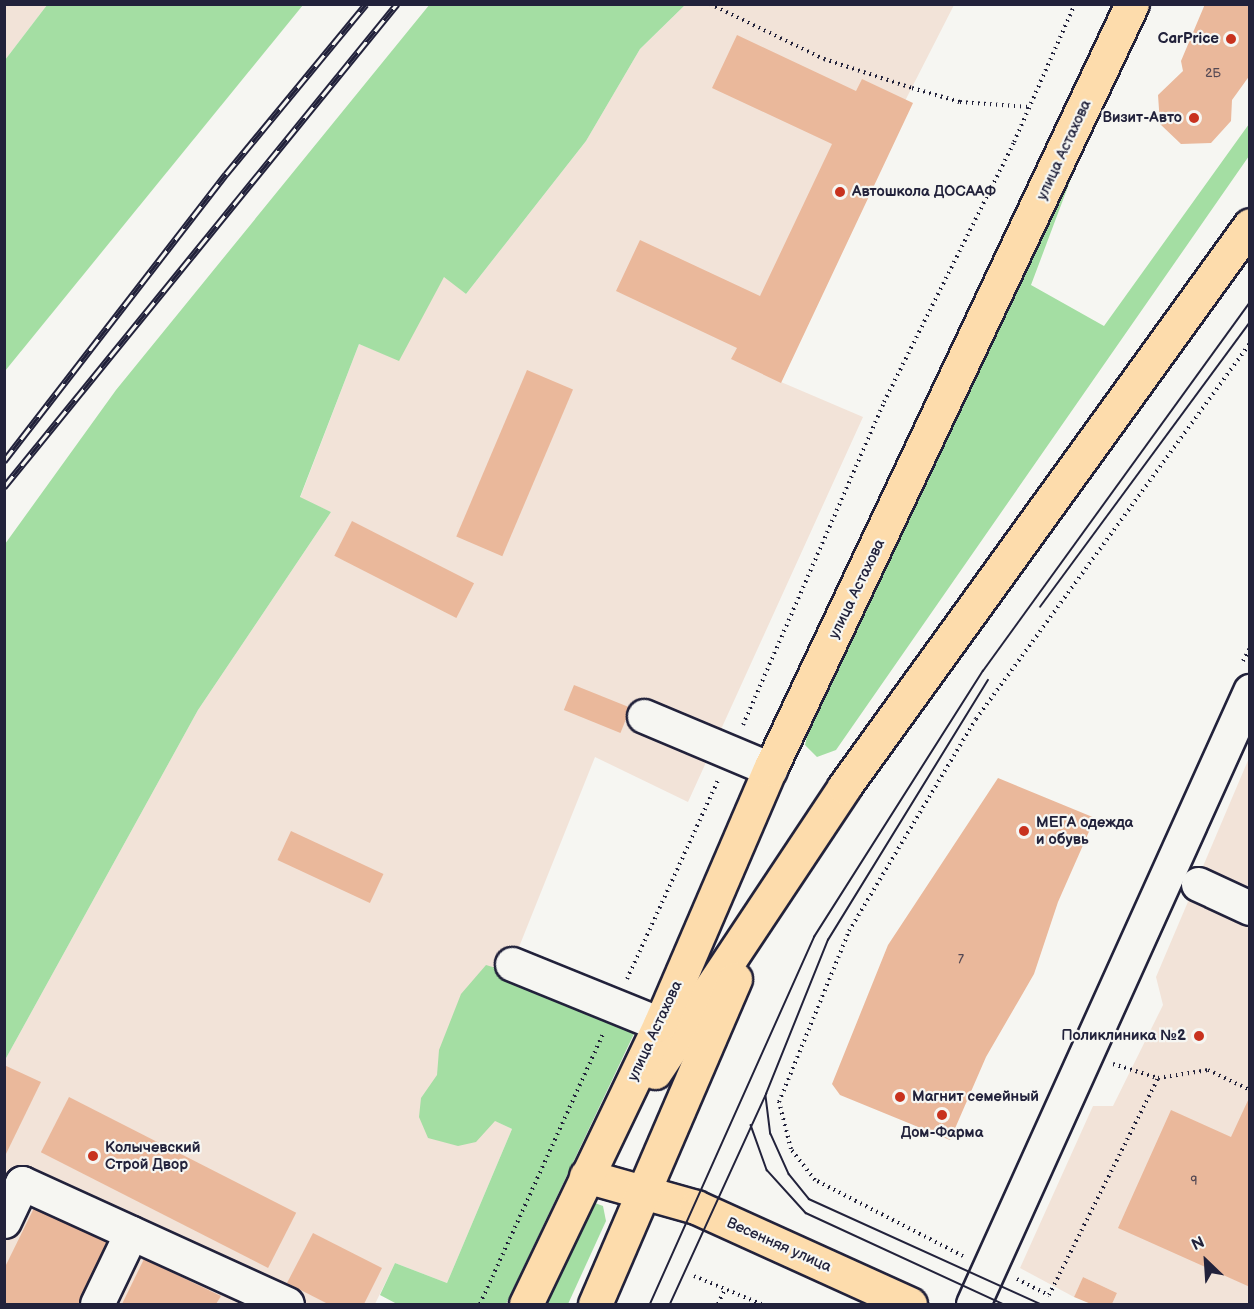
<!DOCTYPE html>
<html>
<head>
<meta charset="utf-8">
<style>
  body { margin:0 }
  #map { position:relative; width:1254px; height:1309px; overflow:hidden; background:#f6f6f2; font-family:"Balsamiq Sans",sans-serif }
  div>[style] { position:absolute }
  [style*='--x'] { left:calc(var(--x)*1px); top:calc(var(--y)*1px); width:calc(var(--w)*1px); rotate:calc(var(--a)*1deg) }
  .built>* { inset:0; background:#f2e3d8 }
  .green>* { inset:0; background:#a4dea3 }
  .building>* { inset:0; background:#eab89b; transform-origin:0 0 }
  .path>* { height:4px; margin-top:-2px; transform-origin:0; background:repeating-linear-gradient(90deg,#22223b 0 1.5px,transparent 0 6px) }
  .roads { filter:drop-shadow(2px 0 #22223b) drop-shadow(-2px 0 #22223b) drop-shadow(0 2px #22223b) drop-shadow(0 -2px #22223b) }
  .minor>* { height:33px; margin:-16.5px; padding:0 16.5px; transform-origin:16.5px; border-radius:16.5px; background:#f6f6f2 }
  .major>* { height:33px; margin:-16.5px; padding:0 16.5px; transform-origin:16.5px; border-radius:16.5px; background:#fddcac }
  .tram>* { height:1.5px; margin:-0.75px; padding:0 0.75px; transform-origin:0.75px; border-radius:0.75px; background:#22223b }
  .rail>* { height:7px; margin-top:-3.5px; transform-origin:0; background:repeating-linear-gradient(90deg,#f6f6f2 0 14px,#22223b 0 28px); box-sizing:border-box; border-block:2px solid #22223b }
  .dots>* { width:16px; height:16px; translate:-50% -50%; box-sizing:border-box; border:3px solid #f6f6f2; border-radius:50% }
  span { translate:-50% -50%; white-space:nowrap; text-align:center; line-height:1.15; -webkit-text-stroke:4.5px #f6f6f2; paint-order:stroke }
  .number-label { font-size:12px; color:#544853 }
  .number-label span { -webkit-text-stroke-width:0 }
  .poi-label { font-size:15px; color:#22223b; font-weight:700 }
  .right { translate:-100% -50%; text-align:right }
  .left { translate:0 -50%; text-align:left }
  .street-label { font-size:15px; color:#22223b }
  .frame { position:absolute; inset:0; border:6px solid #22223b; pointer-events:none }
  .north { position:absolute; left:1176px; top:1231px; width:60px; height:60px; -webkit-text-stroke:4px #f6f6f2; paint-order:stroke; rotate:335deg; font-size:16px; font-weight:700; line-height:24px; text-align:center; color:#22223b }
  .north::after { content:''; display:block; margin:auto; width:21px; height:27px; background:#22223b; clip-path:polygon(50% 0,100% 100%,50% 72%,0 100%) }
</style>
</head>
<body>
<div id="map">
  <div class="built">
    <div style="clip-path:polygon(5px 5px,47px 5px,5px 60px)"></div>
    <div style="clip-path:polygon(685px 5px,954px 5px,906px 99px,781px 382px,863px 417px,688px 802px,595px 757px,457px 1102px,512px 1129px,447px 1283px,395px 1263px,375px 1304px,5px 1304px,5px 1060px,198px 710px,331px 512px,300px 498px,359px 344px,399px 360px,444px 276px,466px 294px,586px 141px,640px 49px)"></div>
    <div style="clip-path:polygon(1249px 758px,1249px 1304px,1112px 1304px,1117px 1293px,1083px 1277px,1074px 1297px,1020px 1268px,1093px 1106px,1113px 1106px,1163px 1005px,1156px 977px)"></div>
  </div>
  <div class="green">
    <div style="clip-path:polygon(430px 4px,685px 5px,640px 49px,586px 141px,466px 294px,444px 277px,399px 361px,359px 344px,300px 497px,331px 512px,198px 710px,5px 1060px,5px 544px,116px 390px)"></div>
    <div style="clip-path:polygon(47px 5px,303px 5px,5px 371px,5px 60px)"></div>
    <div style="clip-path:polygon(1093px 120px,1031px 285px,1104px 326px,1249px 124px,1249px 156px,836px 750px,817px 757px,805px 745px,808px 732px)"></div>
    <div style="clip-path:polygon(486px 965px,555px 986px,640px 1021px,506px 1304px,397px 1304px,380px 1295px,395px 1263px,447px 1283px,512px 1129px,495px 1121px,476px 1142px,458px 1146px,428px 1138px,419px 1117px,421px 1098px,437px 1075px,439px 1050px,461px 994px)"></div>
    <div style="clip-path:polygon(595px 1203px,603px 1206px,606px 1221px,568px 1304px,539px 1304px,589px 1205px)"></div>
  </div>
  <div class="building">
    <div style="clip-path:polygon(1205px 4px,1250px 4px,1250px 75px,1232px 100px,1231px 121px,1211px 143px,1181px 144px,1160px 124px,1158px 95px,1183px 71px,1181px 61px)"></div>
    <div style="clip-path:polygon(737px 35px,856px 91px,862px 79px,913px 103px,781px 383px,731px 359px,737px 348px,616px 291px,640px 240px,760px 296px,832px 144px,712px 88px)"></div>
    <div style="left:527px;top:370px;width:50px;height:181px;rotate:23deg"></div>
    <div style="left:352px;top:521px;width:137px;height:39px;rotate:27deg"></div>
    <div style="left:574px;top:685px;width:61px;height:27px;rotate:22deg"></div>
    <div style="clip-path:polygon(998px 778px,1095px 818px,1058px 902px,1034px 974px,986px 1057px,950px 1140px,840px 1095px,832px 1084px,888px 945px)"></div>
    <div style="left:291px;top:831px;width:102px;height:32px;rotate:25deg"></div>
    <div style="clip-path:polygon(4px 1065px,41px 1082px,4px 1158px)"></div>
    <div style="clip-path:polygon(1250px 1096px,1250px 1287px,1118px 1228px,1171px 1110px,1231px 1137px)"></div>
    <div style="left:69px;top:1097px;width:255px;height:62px;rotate:27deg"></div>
    <div style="clip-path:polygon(34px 1208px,110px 1244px,81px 1304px,4px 1304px,4px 1269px)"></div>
    <div style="clip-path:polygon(313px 1233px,382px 1268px,364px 1304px,328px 1304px,287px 1283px)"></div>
    <div style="clip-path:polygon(144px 1259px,221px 1296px,216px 1304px,122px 1304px)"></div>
    <div style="clip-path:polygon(1083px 1277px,1117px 1293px,1112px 1304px,1091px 1304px,1074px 1297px)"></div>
  </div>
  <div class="path">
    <div style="--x:710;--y:4;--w:127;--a:25.8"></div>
    <div style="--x:824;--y:59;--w:93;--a:18.2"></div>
    <div style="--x:912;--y:88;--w:50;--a:16.3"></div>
    <div style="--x:960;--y:102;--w:69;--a:4.1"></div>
    <div style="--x:1243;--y:661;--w:15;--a:-62"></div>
    <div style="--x:743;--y:725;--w:352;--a:-66.4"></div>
    <div style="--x:884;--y:402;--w:291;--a:-63.4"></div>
    <div style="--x:1014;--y:142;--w:151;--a:-66.2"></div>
    <div style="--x:627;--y:979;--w:221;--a:-65.4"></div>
    <div style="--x:1113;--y:1064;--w:47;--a:17.3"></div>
    <div style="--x:963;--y:1256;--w:166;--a:-152.8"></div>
    <div style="--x:815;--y:1180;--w:39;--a:-128"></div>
    <div style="--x:791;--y:1149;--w:49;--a:-104.3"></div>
    <div style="--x:779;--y:1102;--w:185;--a:-67.7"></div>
    <div style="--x:849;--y:931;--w:247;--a:-59.1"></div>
    <div style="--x:976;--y:719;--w:465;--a:-53.9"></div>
    <div style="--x:694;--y:1276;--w:73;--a:22.7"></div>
    <div style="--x:1017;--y:1279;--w:36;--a:27"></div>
    <div style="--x:1049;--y:1295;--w:243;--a:-63.3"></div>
    <div style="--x:1158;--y:1078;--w:51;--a:-9.1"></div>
    <div style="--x:1208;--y:1070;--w:47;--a:25.5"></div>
    <div style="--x:480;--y:1304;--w:299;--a:-65.5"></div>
    <div style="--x:718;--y:1304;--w:17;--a:-65"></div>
  </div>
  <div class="roads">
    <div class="minor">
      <div style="--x:644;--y:716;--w:137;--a:22.8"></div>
      <div style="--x:1198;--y:884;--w:57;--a:24.8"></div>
      <div style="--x:512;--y:964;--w:160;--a:22.1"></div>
      <div style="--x:4;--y:1221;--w:42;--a:-64.7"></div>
      <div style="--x:22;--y:1183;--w:291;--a:24.5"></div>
      <div style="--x:97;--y:1304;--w:79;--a:-64.4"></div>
      <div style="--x:973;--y:1304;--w:673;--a:-65.68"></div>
    </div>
    <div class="major">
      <div style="--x:655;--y:1072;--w:342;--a:-56.4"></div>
      <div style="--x:844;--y:787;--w:693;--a:-54.15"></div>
      <div style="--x:586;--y:1176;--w:114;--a:15.7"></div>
      <div style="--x:696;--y:1207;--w:235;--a:24.4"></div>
      <div style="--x:526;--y:1304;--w:310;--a:-64.4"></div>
      <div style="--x:660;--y:1024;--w:278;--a:-66.7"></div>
      <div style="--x:770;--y:769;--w:846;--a:-64.68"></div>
      <div style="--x:595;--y:1304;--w:354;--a:-66.7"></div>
    </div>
  </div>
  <div class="tram">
    <div style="--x:1040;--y:607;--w:354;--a:-53.6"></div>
    <div style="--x:766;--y:1096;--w:38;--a:83"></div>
    <div style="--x:771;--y:1134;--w:44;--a:65.8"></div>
    <div style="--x:789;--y:1174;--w:32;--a:51"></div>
    <div style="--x:809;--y:1199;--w:254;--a:24.4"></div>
    <div style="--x:751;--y:1125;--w:48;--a:70.4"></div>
    <div style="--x:767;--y:1170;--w:58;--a:47.8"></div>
    <div style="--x:806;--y:1213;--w:217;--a:24.8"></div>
    <div style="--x:650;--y:1304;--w:402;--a:-65.9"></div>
    <div style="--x:814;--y:937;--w:315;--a:-57.6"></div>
    <div style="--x:983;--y:671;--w:455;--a:-54.1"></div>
    <div style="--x:670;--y:1304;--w:231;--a:-65.4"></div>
    <div style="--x:766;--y:1094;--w:166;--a:-68.1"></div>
    <div style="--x:828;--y:940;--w:305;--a:-58.4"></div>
  </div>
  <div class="rail">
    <div style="--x:4;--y:461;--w:363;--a:-52.3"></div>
    <div style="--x:226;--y:174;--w:220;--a:-50.5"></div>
    <div style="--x:4;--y:487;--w:623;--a:-50.87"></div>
  </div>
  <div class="dots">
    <div style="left:1231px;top:39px;background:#c8321e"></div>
    <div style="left:1194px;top:118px;background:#c8321e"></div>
    <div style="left:840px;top:192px;background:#c8321e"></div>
    <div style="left:1024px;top:831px;background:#c8321e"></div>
    <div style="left:1199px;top:1036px;background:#c8321e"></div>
    <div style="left:900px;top:1097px;background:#c8321e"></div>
    <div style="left:942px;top:1115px;background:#c8321e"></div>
    <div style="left:93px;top:1156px;background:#c8321e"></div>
  </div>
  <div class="number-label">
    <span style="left:1213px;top:74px">2Б</span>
    <span style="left:961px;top:960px">7</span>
    <span style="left:1194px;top:1182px">9</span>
  </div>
  <div class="poi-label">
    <span class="right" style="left:1219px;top:39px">CarPrice</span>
    <span class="right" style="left:1182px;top:118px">Визит-Авто</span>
    <span class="left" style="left:852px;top:192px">Автошкола ДОСААФ</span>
    <span class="left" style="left:1036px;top:831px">МЕГА одежда<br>и обувь</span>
    <span class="right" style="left:1186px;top:1036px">Поликлиника №2</span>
    <span class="left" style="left:912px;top:1097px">Магнит семейный</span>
    <span style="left:942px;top:1133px">Дом-Фарма</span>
    <span class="left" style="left:105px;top:1156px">Колычевский<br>Строй Двор</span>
  </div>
  <div class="street-label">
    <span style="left:1064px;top:150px;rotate:-65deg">улица Астахова</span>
    <span style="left:857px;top:589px;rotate:-64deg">улица Астахова</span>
    <span style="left:655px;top:1031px;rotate:-65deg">улица Астахова</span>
    <span style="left:779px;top:1245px;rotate:24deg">Весенняя улица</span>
  </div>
  <div class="frame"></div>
  <div class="north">N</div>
</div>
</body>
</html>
